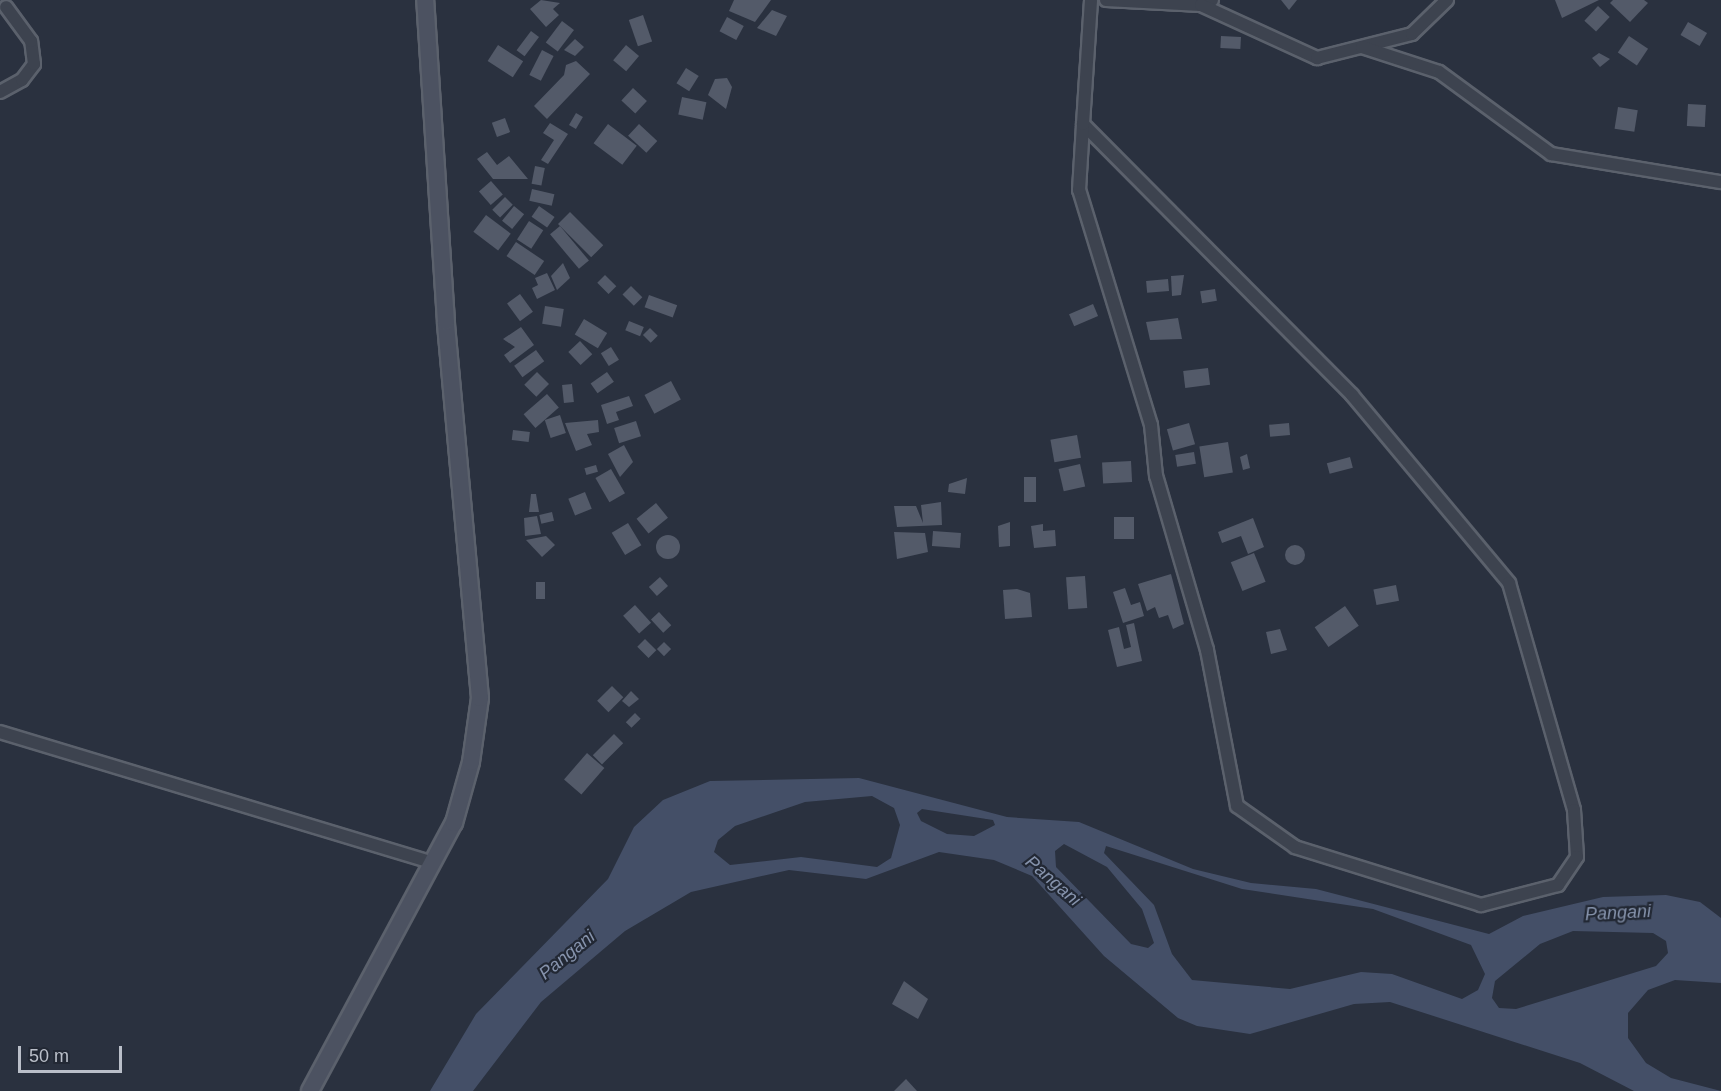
<!DOCTYPE html>
<html>
<head>
<meta charset="utf-8">
<style>
  body { margin:0 }
  #map { position:relative; width:1721px; height:1091px; overflow:hidden; background:#2a313f; font-family:Helvetica,sans-serif }
  div>[style] { position:absolute }
  [style*='--x'] { left:calc(var(--x)*1px); top:calc(var(--y)*1px); width:calc(var(--w)*1px); rotate:calc(var(--a)*1deg) }
  .water>* { inset:0; background:#444f67 }
  .building>* { inset:0; background:#535a69; transform-origin:0 0 }
  .round { border-radius:50% }
  .roads { filter:drop-shadow(2px 0 #5b616c) drop-shadow(-2px 0 #5b616c) drop-shadow(0 2px #5b616c) drop-shadow(0 -2px #5b616c) }
  .minor>* { height:12px; margin:-6px; padding:0 6px; transform-origin:6px; border-radius:6px; background:#3d434f }
  .secondary>* { height:16px; margin:-8px; padding:0 8px; transform-origin:8px; border-radius:8px; background:#4c5261 }
  span { translate:-50% -50%; white-space:nowrap; text-align:center; line-height:1.15; -webkit-text-stroke:4.5px #222834; paint-order:stroke }
  .water-label { font-size:18px; color:#8693ac; font-style:italic }
  .scale { position:absolute; left:18px; top:1046px; width:104px; height:27px; box-sizing:border-box; border:3px solid #babfc9; border-top:0; padding-left:8px; font-size:18px; line-height:21px; white-space:nowrap; color:#babfc9; -webkit-text-stroke:4px #222834; paint-order:stroke }
</style>
</head>
<body>
<div id="map">
  <div class="water">
    <div style="clip-path:polygon(evenodd,859px 778px,1007px 817px,1079px 822px,1193px 869px,1251px 883px,1316px 889px,1489px 934px,1523px 916px,1603px 897px,1666px 895px,1700px 902px,1721px 918px,1721px 983px,1675px 980px,1648px 990px,1628px 1013px,1628px 1038px,1646px 1063px,1671px 1078px,1721px 1091px,1634px 1091px,1580px 1063px,1390px 1002px,1354px 1004px,1250px 1034px,1197px 1026px,1178px 1018px,1104px 956px,1032px 876px,994px 860px,939px 852px,866px 879px,789px 870px,691px 892px,625px 931px,541px 1002px,473px 1091px,430px 1091px,476px 1014px,608px 879px,634px 827px,663px 800px,710px 781px,859px 778px,872px 796px,894px 808px,900px 825px,891px 858px,877px 867px,801px 857px,730px 865px,714px 852px,718px 840px,735px 826px,805px 802px,872px 796px,859px 778px,922px 809px,993px 820px,995px 825px,974px 836px,947px 834px,921px 821px,917px 813px,922px 809px,859px 778px,1064px 844px,1107px 867px,1142px 909px,1154px 943px,1148px 948px,1131px 944px,1056px 867px,1055px 851px,1064px 844px,859px 778px,1106px 846px,1242px 889px,1373px 909px,1471px 945px,1485px 974px,1478px 990px,1462px 999px,1392px 974px,1361px 972px,1290px 989px,1192px 980px,1172px 954px,1154px 905px,1104px 853px,1106px 846px,859px 778px,1573px 931px,1653px 933px,1666px 941px,1668px 953px,1656px 966px,1516px 1009px,1499px 1008px,1492px 998px,1495px 981px,1540px 944px,1573px 931px)"></div>
  </div>
  <div class="building">
    <div style="clip-path:polygon(541px 0,560px 3px,553px 9px,559px 15px,546px 27px,530px 9px)"></div>
    <div style="clip-path:polygon(734px 0,771px 0,755px 22px,729px 11px)"></div>
    <div style="clip-path:polygon(1281px 0,1297px 0,1289px 10px)"></div>
    <div style="clip-path:polygon(1555px 0,1599px 0,1562px 18px)"></div>
    <div style="clip-path:polygon(1613px 0,1644px 0,1648px 3px,1630px 22px,1610px 3px)"></div>
    <div style="left:1598px;top:6px;width:16px;height:20px;rotate:43deg"></div>
    <div style="clip-path:polygon(772px 10px,787px 16px,776px 36px,757px 28px)"></div>
    <div style="left:643px;top:15px;width:28px;height:15px;rotate:71deg"></div>
    <div style="left:727px;top:17px;width:19px;height:16px;rotate:28deg"></div>
    <div style="left:562px;top:21px;width:15px;height:27px;rotate:37deg"></div>
    <div style="left:1688px;top:22px;width:22px;height:15px;rotate:30deg"></div>
    <div style="left:531px;top:31px;width:10px;height:24px;rotate:37deg"></div>
    <div style="left:1221px;top:36px;width:20px;height:12px;rotate:3deg"></div>
    <div style="left:1629px;top:36px;width:23px;height:20px;rotate:34deg"></div>
    <div style="clip-path:polygon(575px 39px,584px 47px,575px 56px,564px 50px)"></div>
    <div style="left:498px;top:45px;width:30px;height:19px;rotate:33deg"></div>
    <div style="left:626px;top:45px;width:17px;height:20px;rotate:40deg"></div>
    <div style="left:542px;top:50px;width:13px;height:28px;rotate:27deg"></div>
    <div style="clip-path:polygon(1599px 53px,1610px 59px,1600px 67px,1592px 58px)"></div>
    <div style="clip-path:polygon(576px 61px,590px 74px,547px 119px,534px 106px,564px 75px,566px 65px)"></div>
    <div style="left:686px;top:68px;width:15px;height:18px;rotate:32deg"></div>
    <div style="clip-path:polygon(727px 78px,732px 87px,726px 109px,708px 95px,715px 79px)"></div>
    <div style="left:633px;top:88px;width:19px;height:17px;rotate:43deg"></div>
    <div style="left:682px;top:97px;width:25px;height:18px;rotate:12deg"></div>
    <div style="left:1688px;top:104px;width:18px;height:22px;rotate:3deg"></div>
    <div style="left:1618px;top:107px;width:20px;height:22px;rotate:9deg"></div>
    <div style="left:576px;top:113px;width:8px;height:14px;rotate:30deg"></div>
    <div style="left:505px;top:118px;width:15px;height:14px;rotate:70deg"></div>
    <div style="clip-path:polygon(550px 123px,568px 134px,548px 164px,541px 160px,554px 140px,543px 133px)"></div>
    <div style="left:608px;top:124px;width:36px;height:24px;rotate:37deg"></div>
    <div style="left:639px;top:124px;width:25px;height:16px;rotate:43deg"></div>
    <div style="clip-path:polygon(487px 152px,497px 165px,509px 156px,528px 179px,493px 179px,477px 159px)"></div>
    <div style="left:535px;top:166px;width:10px;height:18px;rotate:11deg"></div>
    <div style="left:491px;top:181px;width:18px;height:16px;rotate:49deg"></div>
    <div style="left:532px;top:189px;width:23px;height:12px;rotate:13deg"></div>
    <div style="left:505px;top:197px;width:11px;height:18px;rotate:45deg"></div>
    <div style="left:514px;top:206px;width:13px;height:19px;rotate:39deg"></div>
    <div style="left:539px;top:206px;width:19px;height:13px;rotate:35deg"></div>
    <div style="left:570px;top:212px;width:47px;height:17px;rotate:45deg"></div>
    <div style="left:486px;top:215px;width:31px;height:21px;rotate:37deg"></div>
    <div style="left:529px;top:221px;width:17px;height:22px;rotate:33deg"></div>
    <div style="left:560px;top:226px;width:45px;height:13px;rotate:50deg"></div>
    <div style="left:516px;top:242px;width:34px;height:17px;rotate:34deg"></div>
    <div style="clip-path:polygon(563px 263px,570px 278px,557px 290px,551px 276px)"></div>
    <div style="clip-path:polygon(547px 273px,555px 290px,537px 299px,532px 288px,538px 285px,535px 278px)"></div>
    <div style="left:605px;top:275px;width:16px;height:11px;rotate:45deg"></div>
    <div style="clip-path:polygon(1184px 275px,1181px 295px,1172px 296px,1171px 276px)"></div>
    <div style="left:1168px;top:279px;width:12px;height:22px;rotate:85deg"></div>
    <div style="left:631px;top:286px;width:16px;height:12px;rotate:45deg"></div>
    <div style="left:1215px;top:289px;width:12px;height:15px;rotate:81deg"></div>
    <div style="left:520px;top:294px;width:22px;height:16px;rotate:54deg"></div>
    <div style="left:649px;top:295px;width:30px;height:13px;rotate:20deg"></div>
    <div style="left:1093px;top:304px;width:13px;height:26px;rotate:67deg"></div>
    <div style="left:545px;top:306px;width:19px;height:18px;rotate:9deg"></div>
    <div style="clip-path:polygon(1178px 318px,1182px 339px,1150px 340px,1146px 322px)"></div>
    <div style="left:584px;top:319px;width:27px;height:18px;rotate:31deg"></div>
    <div style="left:629px;top:321px;width:16px;height:10px;rotate:22deg"></div>
    <div style="clip-path:polygon(521px 327px,534px 345px,510px 363px,504px 355px,515px 347px,503px 339px)"></div>
    <div style="left:650px;top:328px;width:11px;height:10px;rotate:45deg"></div>
    <div style="left:580px;top:341px;width:18px;height:16px;rotate:47deg"></div>
    <div style="left:611px;top:347px;width:15px;height:12px;rotate:58deg"></div>
    <div style="left:536px;top:350px;width:14px;height:27px;rotate:54deg"></div>
    <div style="left:1208px;top:368px;width:17px;height:25px;rotate:83deg"></div>
    <div style="left:537px;top:372px;width:17px;height:18px;rotate:45deg"></div>
    <div style="left:607px;top:372px;width:12px;height:20px;rotate:55deg"></div>
    <div style="left:671px;top:381px;width:21px;height:30px;rotate:62deg"></div>
    <div style="left:572px;top:384px;width:18px;height:10px;rotate:84deg"></div>
    <div style="left:547px;top:394px;width:18px;height:31px;rotate:49deg"></div>
    <div style="clip-path:polygon(629px 396px,633px 406px,616px 412px,619px 420px,607px 424px,601px 405px)"></div>
    <div style="left:560px;top:415px;width:19px;height:16px;rotate:72deg"></div>
    <div style="clip-path:polygon(598px 420px,599px 432px,587px 434px,592px 445px,576px 451px,565px 423px)"></div>
    <div style="left:636px;top:421px;width:16px;height:23px;rotate:72deg"></div>
    <div style="left:1189px;top:423px;width:22px;height:23px;rotate:74deg"></div>
    <div style="left:1289px;top:423px;width:12px;height:20px;rotate:85deg"></div>
    <div style="left:513px;top:430px;width:17px;height:10px;rotate:7deg"></div>
    <div style="left:1077px;top:435px;width:23px;height:27px;rotate:80deg"></div>
    <div style="left:1228px;top:442px;width:31px;height:29px;rotate:81deg"></div>
    <div style="clip-path:polygon(624px 445px,633px 462px,620px 477px,608px 454px)"></div>
    <div style="left:1194px;top:452px;width:12px;height:19px;rotate:81deg"></div>
    <div style="clip-path:polygon(1247px 454px,1250px 468px,1243px 470px,1240px 457px)"></div>
    <div style="left:1350px;top:457px;width:11px;height:24px;rotate:75deg"></div>
    <div style="left:1131px;top:461px;width:21px;height:29px;rotate:87deg"></div>
    <div style="left:1080px;top:464px;width:23px;height:22px;rotate:77deg"></div>
    <div style="left:596px;top:465px;width:7px;height:12px;rotate:74deg"></div>
    <div style="left:611px;top:469px;width:28px;height:18px;rotate:60deg"></div>
    <div style="left:1036px;top:477px;width:25px;height:12px;rotate:90deg"></div>
    <div style="clip-path:polygon(967px 478px,965px 494px,948px 492px,949px 484px)"></div>
    <div style="left:585px;top:492px;width:18px;height:18px;rotate:68deg"></div>
    <div style="clip-path:polygon(531px 494px,536px 494px,539px 512px,529px 512px)"></div>
    <div style="clip-path:polygon(941px 502px,942px 525px,897px 527px,894px 506px,916px 506px,923px 523px,921px 505px)"></div>
    <div style="left:656px;top:503px;width:19px;height:25px;rotate:51deg"></div>
    <div style="left:552px;top:512px;width:9px;height:13px;rotate:77deg"></div>
    <div style="clip-path:polygon(537px 516px,541px 534px,525px 536px,524px 518px)"></div>
    <div style="left:1114px;top:517px;width:20px;height:22px"></div>
    <div style="clip-path:polygon(1253px 518px,1264px 547px,1248px 554px,1241px 536px,1222px 543px,1218px 532px)"></div>
    <div style="clip-path:polygon(1010px 522px,1010px 546px,999px 547px,998px 526px)"></div>
    <div style="left:628px;top:523px;width:26px;height:19px;rotate:59deg"></div>
    <div style="clip-path:polygon(1043px 524px,1043px 531px,1055px 530px,1056px 546px,1034px 548px,1031px 526px)"></div>
    <div style="left:933px;top:531px;width:28px;height:15px;rotate:4deg"></div>
    <div style="clip-path:polygon(894px 532px,925px 533px,928px 552px,897px 559px)"></div>
    <div class="round" style="left:656px;top:535px;width:24px;height:24px"></div>
    <div style="clip-path:polygon(546px 536px,555px 545px,542px 557px,526px 540px)"></div>
    <div class="round" style="left:1285px;top:545px;width:20px;height:20px"></div>
    <div style="left:1254px;top:553px;width:31px;height:25px;rotate:68deg"></div>
    <div style="clip-path:polygon(1171px 574px,1184px 624px,1173px 629px,1168px 615px,1159px 618px,1155px 607px,1147px 611px,1138px 584px)"></div>
    <div style="left:1085px;top:576px;width:32px;height:19px;rotate:86deg"></div>
    <div style="left:660px;top:577px;width:12px;height:15px;rotate:48deg"></div>
    <div style="left:536px;top:582px;width:9px;height:17px"></div>
    <div style="left:1396px;top:585px;width:16px;height:23px;rotate:79deg"></div>
    <div style="clip-path:polygon(1125px 588px,1131px 605px,1140px 602px,1144px 616px,1123px 623px,1113px 592px)"></div>
    <div style="clip-path:polygon(1017px 589px,1030px 593px,1032px 617px,1005px 619px,1003px 590px)"></div>
    <div style="left:635px;top:605px;width:24px;height:16px;rotate:48deg"></div>
    <div style="left:1345px;top:606px;width:24px;height:37px;rotate:55deg"></div>
    <div style="left:659px;top:612px;width:18px;height:11px;rotate:47deg"></div>
    <div style="clip-path:polygon(1134px 623px,1142px 661px,1117px 667px,1108px 630px,1119px 627px,1124px 649px,1131px 647px,1126px 625px)"></div>
    <div style="clip-path:polygon(1280px 629px,1287px 650px,1271px 654px,1266px 632px)"></div>
    <div style="left:645px;top:639px;width:16px;height:11px;rotate:45deg"></div>
    <div style="left:664px;top:642px;width:10px;height:10px;rotate:45deg"></div>
    <div style="left:612px;top:686px;width:16px;height:21px;rotate:45deg"></div>
    <div style="clip-path:polygon(631px 691px,639px 699px,629px 707px,622px 701px)"></div>
    <div style="left:635px;top:713px;width:8px;height:13px;rotate:45deg"></div>
    <div style="left:614px;top:734px;width:13px;height:30px;rotate:45deg"></div>
    <div style="left:587px;top:753px;width:23px;height:35px;rotate:41deg"></div>
    <div style="clip-path:polygon(904px 981px,928px 999px,918px 1019px,892px 1004px)"></div>
    <div style="clip-path:polygon(906px 1079px,917px 1091px,894px 1091px)"></div>
  </div>
  <div class="roads">
    <div class="minor">
      <div style="--x:1106;--y:0;--w:95;--a:3"></div>
      <div style="--x:1201;--y:5;--w:12;--a:-24"></div>
      <div style="--x:1201;--y:5;--w:128;--a:24.6"></div>
      <div style="--x:1317;--y:58;--w:98;--a:-14.2"></div>
      <div style="--x:1412;--y:34;--w:49;--a:-44.2"></div>
      <div style="--x:1362;--y:47;--w:81;--a:18"></div>
      <div style="--x:1439;--y:72;--w:139;--a:36.2"></div>
      <div style="--x:1551;--y:154;--w:172;--a:9.4"></div>
      <div style="--x:0;--y:92;--w:25;--a:-29"></div>
      <div style="--x:22;--y:80;--w:20;--a:-53"></div>
      <div style="--x:34;--y:64;--w:23;--a:-97"></div>
      <div style="--x:31;--y:41;--w:42;--a:-126.3"></div>
      <div style="--x:1083;--y:124;--w:382;--a:45.2"></div>
      <div style="--x:1352;--y:395;--w:245;--a:50.1"></div>
      <div style="--x:1509;--y:583;--w:236;--a:74"></div>
      <div style="--x:1574;--y:810;--w:47;--a:86.3"></div>
      <div style="--x:1577;--y:857;--w:34;--a:124"></div>
      <div style="--x:1558;--y:885;--w:80;--a:165.4"></div>
      <div style="--x:1481;--y:905;--w:195;--a:-162.7"></div>
      <div style="--x:1295;--y:847;--w:71;--a:-144.7"></div>
      <div style="--x:1237;--y:806;--w:159;--a:-100.9"></div>
      <div style="--x:1207;--y:650;--w:181;--a:-106.3"></div>
      <div style="--x:1156;--y:476;--w:51;--a:-95.6"></div>
      <div style="--x:1151;--y:425;--w:246;--a:-107"></div>
      <div style="--x:1079;--y:190;--w:66;--a:-86.5"></div>
      <div style="--x:1083;--y:124;--w:124;--a:-86.3"></div>
      <div style="--x:0;--y:732;--w:452;--a:16.8"></div>
    </div>
    <div class="secondary">
      <div style="--x:310;--y:1091;--w:304;--a:-61.8"></div>
      <div style="--x:454;--y:823;--w:63;--a:-74.4"></div>
      <div style="--x:471;--y:762;--w:65;--a:-82"></div>
      <div style="--x:480;--y:698;--w:378;--a:-95.2"></div>
      <div style="--x:446;--y:322;--w:323;--a:-93.7"></div>
    </div>
  </div>
  <div class="water-label">
    <span style="left:1053px;top:881px;rotate:41deg">Pangani</span>
    <span style="left:1618px;top:913px;rotate:-3deg">Pangani</span>
    <span style="left:567px;top:955px;rotate:-39deg">Pangani</span>
  </div>
  <div class="scale">50 m</div>
</div>
</body>
</html>
